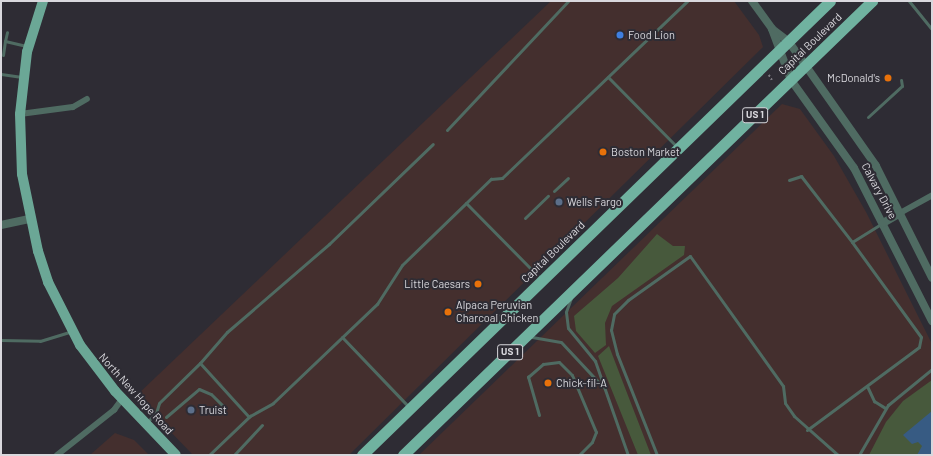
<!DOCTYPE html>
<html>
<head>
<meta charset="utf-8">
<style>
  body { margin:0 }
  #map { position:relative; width:933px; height:456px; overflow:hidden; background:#2e2c34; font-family:Barlow,sans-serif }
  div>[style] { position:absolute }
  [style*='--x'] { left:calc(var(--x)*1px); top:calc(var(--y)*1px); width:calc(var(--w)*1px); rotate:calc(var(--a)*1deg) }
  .commercial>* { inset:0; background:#442f2e }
  .green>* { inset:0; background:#47593c }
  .water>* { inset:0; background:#375b83 }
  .path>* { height:1.5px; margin-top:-0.75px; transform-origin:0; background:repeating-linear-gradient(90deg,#7b7980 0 2px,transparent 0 4px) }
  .service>* { height:3px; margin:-1.5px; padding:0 1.5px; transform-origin:1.5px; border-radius:1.5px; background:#4f6b62 }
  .minor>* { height:6px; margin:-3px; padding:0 3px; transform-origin:3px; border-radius:3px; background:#4f6b62 }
  .tertiary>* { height:8px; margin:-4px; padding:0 4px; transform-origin:4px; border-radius:4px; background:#4f6b62 }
  .primary>* { height:10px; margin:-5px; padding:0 5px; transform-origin:5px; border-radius:5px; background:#6ba796 }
  .trunk>* { height:11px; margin:-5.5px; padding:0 5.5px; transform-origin:5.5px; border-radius:5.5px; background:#70b2a0 }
  .dots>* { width:11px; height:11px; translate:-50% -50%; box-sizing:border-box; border:2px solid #2e2c34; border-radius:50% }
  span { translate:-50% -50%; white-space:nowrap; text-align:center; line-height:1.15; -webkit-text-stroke:4px #2e2c34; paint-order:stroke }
  .shield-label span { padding:1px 3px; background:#2e2c34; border:1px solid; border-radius:3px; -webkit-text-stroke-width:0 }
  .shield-label { font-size:10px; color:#d9d8dd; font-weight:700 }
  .poi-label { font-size:11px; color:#d9d8dd }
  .left { translate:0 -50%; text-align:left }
  .right { translate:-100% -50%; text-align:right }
  .street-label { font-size:11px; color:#d9d8dd }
  .frame { position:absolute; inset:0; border:2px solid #d9d8dd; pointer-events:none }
</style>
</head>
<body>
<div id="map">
  <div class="commercial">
    <div style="clip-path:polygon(551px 1px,734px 1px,759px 35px,763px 47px,349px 455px,193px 455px,136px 396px)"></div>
    <div style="clip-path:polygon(782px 104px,800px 109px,834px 156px,866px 212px,932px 344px,932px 455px,419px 455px)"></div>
    <div style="clip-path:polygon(115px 433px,134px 440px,149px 455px,90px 455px)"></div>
  </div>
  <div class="green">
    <div style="clip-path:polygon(657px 234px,673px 246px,685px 246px,684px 255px,612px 306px,605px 323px,606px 345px,595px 353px,576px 331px,574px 316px,618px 278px)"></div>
    <div style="clip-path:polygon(609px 346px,622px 380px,651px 455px,638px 455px,598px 356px)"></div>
    <div style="clip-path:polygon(932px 380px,932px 455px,869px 455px,886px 422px,903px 401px)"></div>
  </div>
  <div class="water">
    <div style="clip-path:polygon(932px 411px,932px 455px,917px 455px,922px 446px,918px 442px,912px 444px,903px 435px)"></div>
  </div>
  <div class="path">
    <div style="--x:769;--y:75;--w:6;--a:59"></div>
  </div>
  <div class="service">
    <div style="--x:909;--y:1;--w:35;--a:51"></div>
    <div style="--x:5;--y:41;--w:9;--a:-77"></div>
    <div style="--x:3;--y:55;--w:14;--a:-82"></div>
    <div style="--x:5;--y:41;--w:23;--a:13"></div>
    <div style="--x:1;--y:74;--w:21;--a:8"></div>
    <div style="--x:608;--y:77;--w:98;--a:45.4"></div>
    <div style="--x:868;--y:117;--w:46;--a:-42.4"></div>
    <div style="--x:902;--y:86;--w:6;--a:-99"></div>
    <div style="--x:447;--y:130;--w:177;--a:-46.8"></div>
    <div style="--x:789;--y:180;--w:13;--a:-18"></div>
    <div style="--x:801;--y:176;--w:83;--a:52.3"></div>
    <div style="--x:554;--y:191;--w:19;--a:-43"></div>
    <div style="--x:466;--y:203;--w:35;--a:-44"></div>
    <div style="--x:491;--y:179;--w:11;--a:-5"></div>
    <div style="--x:502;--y:178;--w:256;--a:-43.7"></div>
    <div style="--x:525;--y:218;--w:32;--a:-44"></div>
    <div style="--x:571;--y:298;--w:15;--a:110"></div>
    <div style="--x:566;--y:312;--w:16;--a:83"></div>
    <div style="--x:568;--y:328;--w:43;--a:50.7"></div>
    <div style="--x:595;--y:361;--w:100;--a:70.7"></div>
    <div style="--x:342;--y:337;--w:97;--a:46.3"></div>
    <div style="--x:532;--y:337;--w:29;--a:10"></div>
    <div style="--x:561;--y:342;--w:60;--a:47"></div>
    <div style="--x:1;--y:340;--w:39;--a:1"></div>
    <div style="--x:40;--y:341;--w:34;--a:-17"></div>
    <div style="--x:867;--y:386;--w:17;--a:65"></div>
    <div style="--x:874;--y:401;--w:13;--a:32"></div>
    <div style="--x:539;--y:415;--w:40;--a:-106"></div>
    <div style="--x:528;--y:377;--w:20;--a:-41"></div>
    <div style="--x:543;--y:364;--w:16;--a:-7"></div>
    <div style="--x:559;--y:362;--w:18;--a:45"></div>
    <div style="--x:572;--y:375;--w:62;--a:67.2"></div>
    <div style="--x:596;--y:432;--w:11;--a:112"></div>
    <div style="--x:592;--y:442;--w:18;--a:135"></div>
    <div style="--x:166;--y:417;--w:43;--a:-40.3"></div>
    <div style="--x:199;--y:389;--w:13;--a:23"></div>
    <div style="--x:211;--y:394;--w:20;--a:45"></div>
    <div style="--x:249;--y:417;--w:73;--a:-132.2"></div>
    <div style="--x:200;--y:363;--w:41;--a:-48.9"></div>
    <div style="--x:227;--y:332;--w:135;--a:-40.8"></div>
    <div style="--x:329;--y:244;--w:144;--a:-43.9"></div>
    <div style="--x:147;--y:422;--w:13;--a:-45"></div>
    <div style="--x:156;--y:413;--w:10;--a:-73"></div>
    <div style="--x:159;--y:403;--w:57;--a:-44.3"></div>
    <div style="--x:807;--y:430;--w:139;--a:-36.5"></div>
    <div style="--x:919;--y:347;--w:10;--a:-79"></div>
    <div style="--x:921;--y:337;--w:117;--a:-126"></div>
    <div style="--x:852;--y:242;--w:36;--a:-32"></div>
    <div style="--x:209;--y:455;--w:57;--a:-43.6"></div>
    <div style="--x:250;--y:416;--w:26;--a:-29"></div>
    <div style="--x:273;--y:403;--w:144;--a:-43.6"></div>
    <div style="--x:377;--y:304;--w:46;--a:-57.3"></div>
    <div style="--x:402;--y:265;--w:89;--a:-44.1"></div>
    <div style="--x:466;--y:203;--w:107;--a:45.4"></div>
    <div style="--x:234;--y:455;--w:41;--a:-47"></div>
    <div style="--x:657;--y:455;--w:109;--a:-111.6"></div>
    <div style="--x:617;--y:354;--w:25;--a:-104"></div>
    <div style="--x:611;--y:330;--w:16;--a:-79"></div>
    <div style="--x:614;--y:314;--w:20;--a:-45"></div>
    <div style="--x:628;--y:300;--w:76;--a:-35.4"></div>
    <div style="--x:690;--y:256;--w:160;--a:54.4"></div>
    <div style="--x:783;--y:386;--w:17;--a:83"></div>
    <div style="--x:785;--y:403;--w:16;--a:55"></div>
    <div style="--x:794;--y:416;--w:59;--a:41.6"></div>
    <div style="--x:859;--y:455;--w:58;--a:-59.9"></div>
    <div style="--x:888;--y:405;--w:57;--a:-39.3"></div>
  </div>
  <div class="minor">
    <div style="--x:20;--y:114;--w:53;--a:-7.5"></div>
    <div style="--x:73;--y:107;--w:16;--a:-30"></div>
    <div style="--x:900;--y:213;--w:37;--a:-29"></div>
    <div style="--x:57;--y:455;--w:73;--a:-38.3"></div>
    <div style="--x:114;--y:410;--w:14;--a:-54"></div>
  </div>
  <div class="tertiary">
    <div style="--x:752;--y:1;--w:34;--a:54"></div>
    <div style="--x:772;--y:29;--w:21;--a:37"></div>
    <div style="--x:789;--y:42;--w:151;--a:54.9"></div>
    <div style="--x:876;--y:166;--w:125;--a:63.4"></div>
    <div style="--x:772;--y:29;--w:54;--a:69.6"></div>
    <div style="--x:791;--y:80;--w:108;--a:54.4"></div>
    <div style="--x:854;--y:168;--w:172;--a:63"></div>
    <div style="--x:883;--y:223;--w:20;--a:-30"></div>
    <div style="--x:1;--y:225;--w:30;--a:-12"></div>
  </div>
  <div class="primary">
    <div style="--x:43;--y:1;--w:53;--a:107.4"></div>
    <div style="--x:27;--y:52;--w:62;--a:96.4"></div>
    <div style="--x:20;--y:114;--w:60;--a:88.1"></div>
    <div style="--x:22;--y:174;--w:79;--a:78.3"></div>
    <div style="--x:38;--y:251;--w:33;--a:72"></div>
    <div style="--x:48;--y:282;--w:71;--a:63.1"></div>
    <div style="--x:80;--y:345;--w:58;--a:52.7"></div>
    <div style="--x:115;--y:391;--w:88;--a:46.4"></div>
  </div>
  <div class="trunk">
    <div style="--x:362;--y:455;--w:652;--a:-44.13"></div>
    <div style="--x:403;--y:455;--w:653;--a:-44.07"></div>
  </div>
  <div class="dots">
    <div style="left:620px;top:35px;background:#3f7fe0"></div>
    <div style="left:888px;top:78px;background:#e8710a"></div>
    <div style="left:603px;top:152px;background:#e8710a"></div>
    <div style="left:559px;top:202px;background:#5c6f8a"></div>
    <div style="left:478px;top:284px;background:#e8710a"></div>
    <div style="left:448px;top:312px;background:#e8710a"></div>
    <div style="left:548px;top:383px;background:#e8710a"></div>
    <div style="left:191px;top:410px;background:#5c6f8a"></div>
  </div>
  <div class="shield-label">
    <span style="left:755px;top:115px">US 1</span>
    <span style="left:510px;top:352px">US 1</span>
  </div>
  <div class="poi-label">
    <span class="left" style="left:628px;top:35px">Food Lion</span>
    <span class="right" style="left:880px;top:78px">McDonald's</span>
    <span class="left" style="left:611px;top:152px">Boston Market</span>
    <span class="left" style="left:567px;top:202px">Wells Fargo</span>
    <span class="right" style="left:470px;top:284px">Little Caesars</span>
    <span class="left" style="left:456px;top:312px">Alpaca Peruvian<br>Charcoal Chicken</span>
    <span class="left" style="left:556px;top:383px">Chick-fil-A</span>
    <span class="left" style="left:199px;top:410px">Truist</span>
  </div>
  <div class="street-label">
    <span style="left:810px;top:44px;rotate:-44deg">Capital Boulevard</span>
    <span style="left:879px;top:191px;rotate:62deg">Calvary Drive</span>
    <span style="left:553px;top:252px;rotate:-44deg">Capital Boulevard</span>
    <span style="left:136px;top:394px;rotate:48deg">North New Hope Road</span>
  </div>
  <div class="frame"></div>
</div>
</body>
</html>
